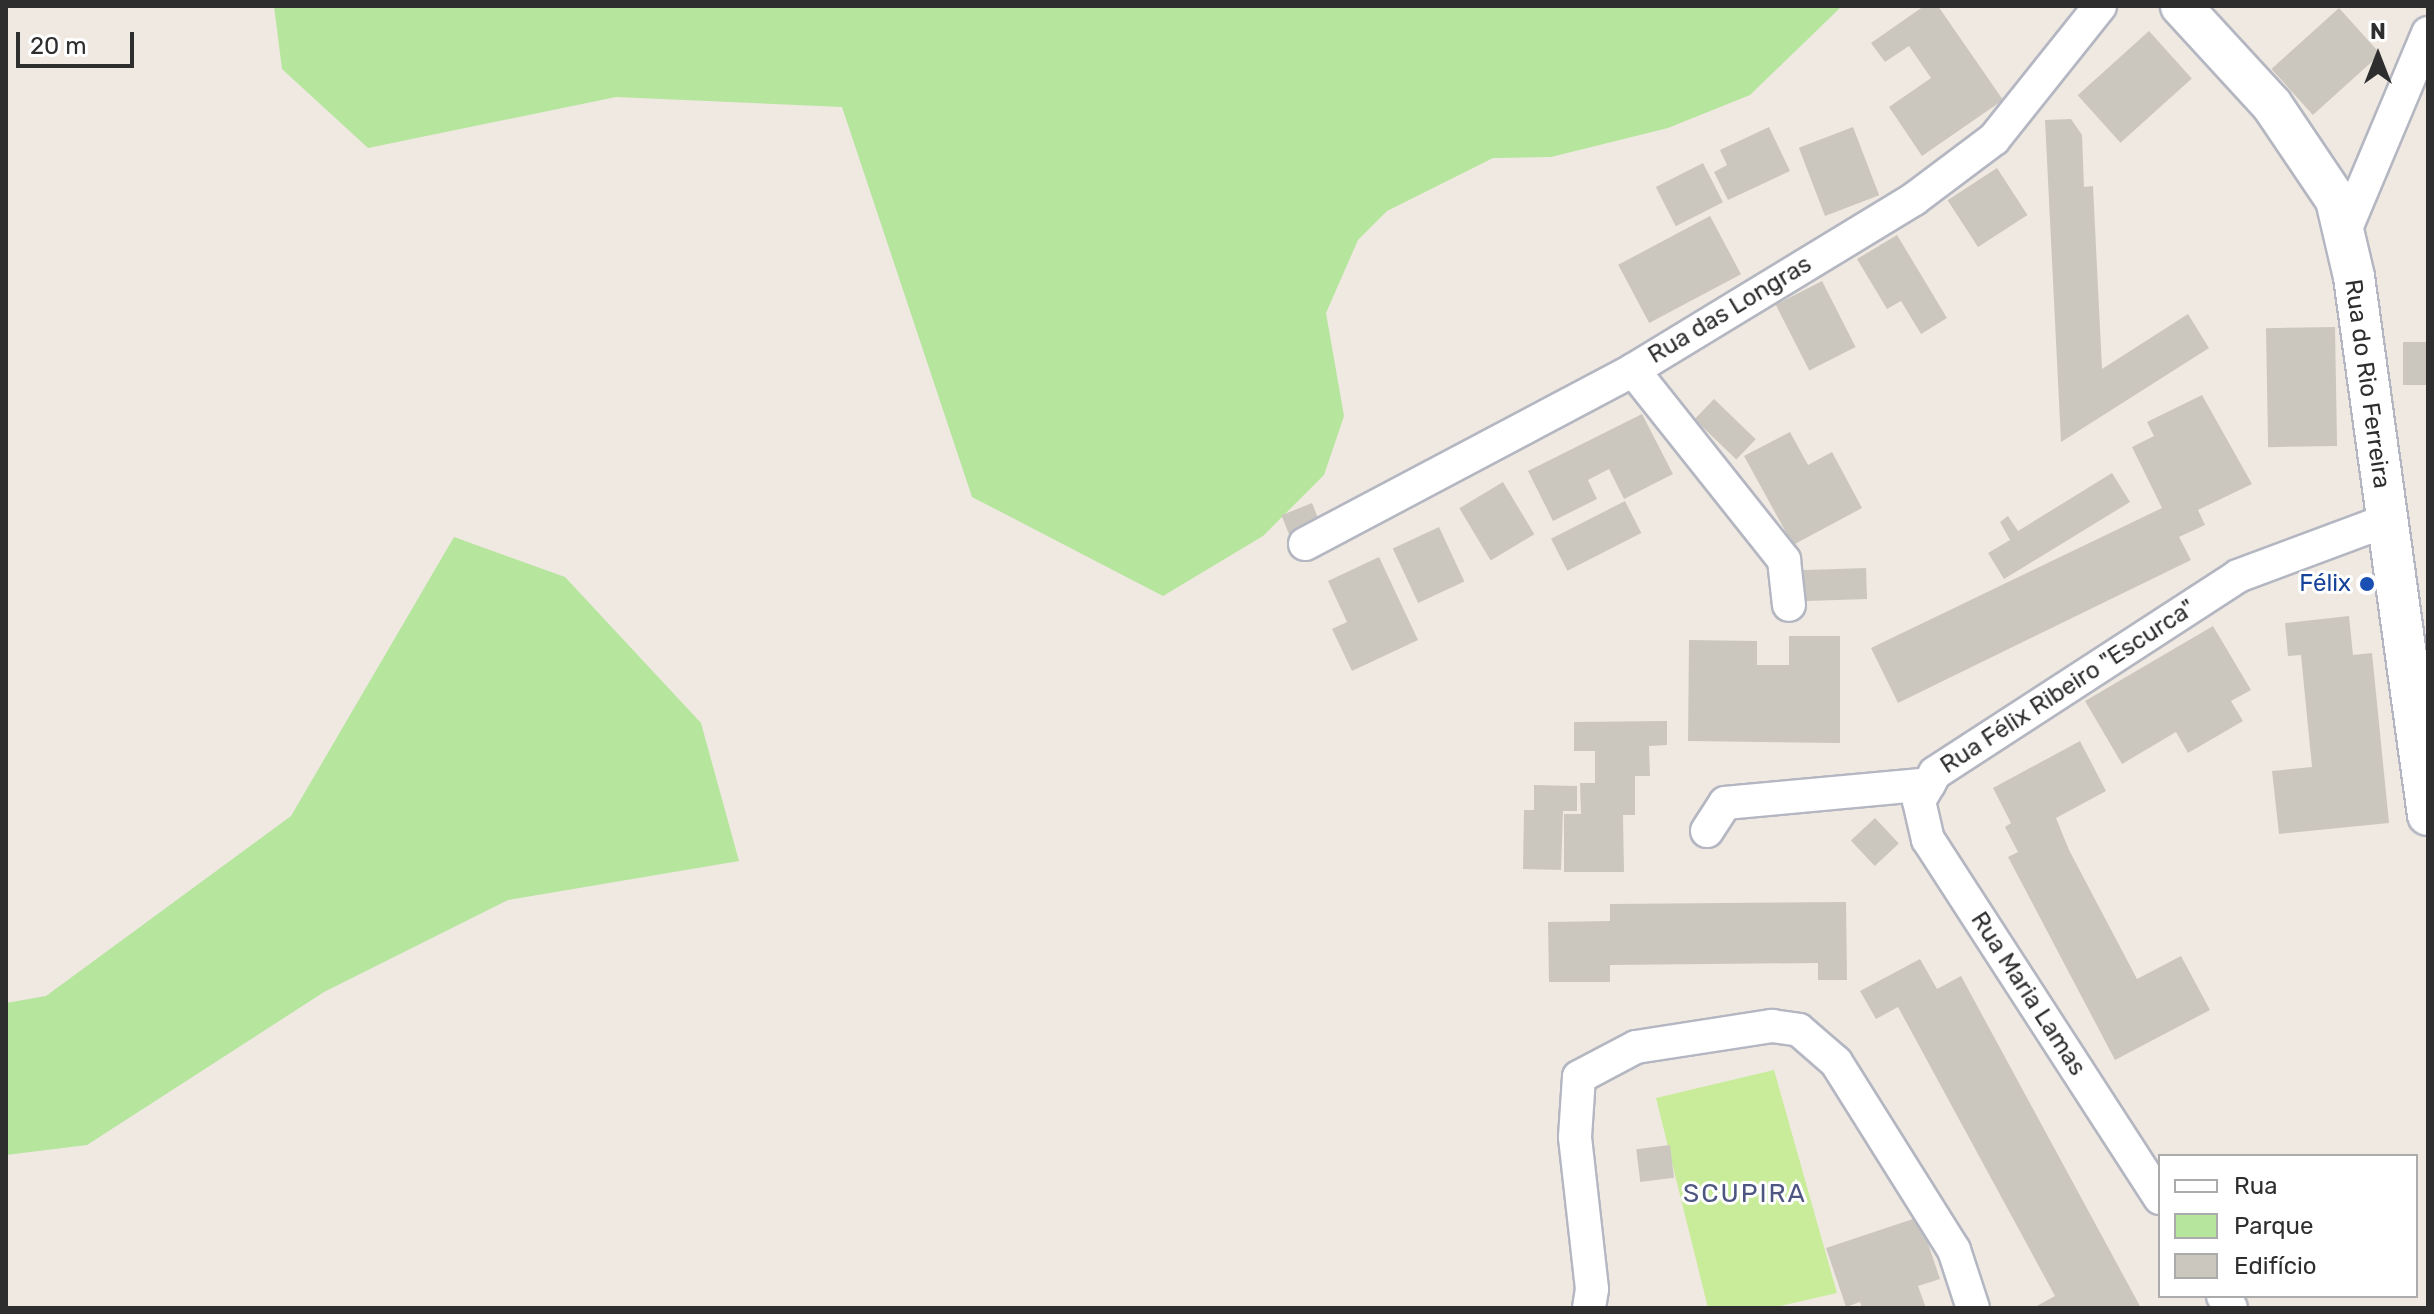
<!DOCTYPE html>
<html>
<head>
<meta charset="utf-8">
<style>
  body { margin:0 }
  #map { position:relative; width:2434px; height:1314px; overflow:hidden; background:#efe9e1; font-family:Rubik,sans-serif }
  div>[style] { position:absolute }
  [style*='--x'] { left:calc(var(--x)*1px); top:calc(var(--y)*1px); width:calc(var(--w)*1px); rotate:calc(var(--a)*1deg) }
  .green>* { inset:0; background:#b6e59e }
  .pitch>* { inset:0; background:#c9ec9a }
  .building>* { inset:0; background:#cbc7bf; transform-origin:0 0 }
  .roads { filter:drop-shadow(2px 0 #b4b7c1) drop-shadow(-2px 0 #b4b7c1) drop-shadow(0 2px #b4b7c1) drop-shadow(0 -2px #b4b7c1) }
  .minor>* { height:32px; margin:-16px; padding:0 16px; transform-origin:16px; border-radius:16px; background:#fff }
  .tertiary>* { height:40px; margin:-20px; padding:0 20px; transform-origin:20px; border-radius:20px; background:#fff }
  .dots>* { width:22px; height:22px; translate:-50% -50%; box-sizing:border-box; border:4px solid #fff; border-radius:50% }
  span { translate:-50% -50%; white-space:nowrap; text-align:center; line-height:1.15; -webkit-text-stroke:6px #fff; paint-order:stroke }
  .street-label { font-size:24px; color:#2e2e2e }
  .transit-label { font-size:24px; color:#164399 }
  .right { translate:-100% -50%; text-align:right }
  .neighbourhood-label { font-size:26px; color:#4d5680; letter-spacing:2px }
  .frame { position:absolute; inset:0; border:8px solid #2e2e2e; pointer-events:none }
  .legend { position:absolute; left:2158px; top:1154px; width:260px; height:144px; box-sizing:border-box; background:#fff; border:2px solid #ababab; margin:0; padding:10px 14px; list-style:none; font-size:24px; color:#2e2e2e }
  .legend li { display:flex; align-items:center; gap:16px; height:40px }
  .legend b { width:40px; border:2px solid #ababab }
  .north { position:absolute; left:2338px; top:16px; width:80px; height:80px; -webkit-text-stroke:6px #fff; paint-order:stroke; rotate:0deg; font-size:22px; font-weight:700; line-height:32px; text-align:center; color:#2e2e2e }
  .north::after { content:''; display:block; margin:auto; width:28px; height:36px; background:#2e2e2e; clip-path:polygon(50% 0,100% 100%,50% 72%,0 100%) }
  .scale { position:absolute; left:16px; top:32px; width:118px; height:36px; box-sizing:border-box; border:4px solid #2e2e2e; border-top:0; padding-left:10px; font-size:24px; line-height:28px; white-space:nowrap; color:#2e2e2e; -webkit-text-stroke:6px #fff; paint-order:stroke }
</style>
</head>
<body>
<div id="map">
  <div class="green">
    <div style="clip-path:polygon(274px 6px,1842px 6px,1750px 95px,1668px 128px,1551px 157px,1493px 158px,1387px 211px,1358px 240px,1326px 313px,1344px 416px,1324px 475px,1263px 536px,1163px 596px,972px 497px,842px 107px,616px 97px,368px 148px,282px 69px)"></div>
    <div style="clip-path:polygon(454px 537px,565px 577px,701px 723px,739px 861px,508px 900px,324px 992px,87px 1145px,6px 1155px,6px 1003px,46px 996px,291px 816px)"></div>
  </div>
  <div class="pitch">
    <div style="clip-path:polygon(1774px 1070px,1837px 1293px,1772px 1308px,1708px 1308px,1656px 1098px)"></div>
  </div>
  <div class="building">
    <div style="clip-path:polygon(1924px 6px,1938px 6px,2003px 100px,1922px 156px,1889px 107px,1931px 78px,1909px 46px,1885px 62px,1871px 43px)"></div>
    <div style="left:2339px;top:8px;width:62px;height:91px;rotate:48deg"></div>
    <div style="left:2149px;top:31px;width:64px;height:96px;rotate:48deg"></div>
    <div style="clip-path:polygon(2071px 119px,2082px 135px,2084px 187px,2093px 186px,2102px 369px,2188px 314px,2209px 348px,2061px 442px,2045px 120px)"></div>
    <div style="clip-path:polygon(1769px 127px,1790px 171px,1728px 200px,1714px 172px,1727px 165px,1720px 150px)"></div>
    <div style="left:1853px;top:127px;width:73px;height:58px;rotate:69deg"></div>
    <div style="left:1703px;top:163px;width:44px;height:53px;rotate:63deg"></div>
    <div style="left:1997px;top:168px;width:56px;height:59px;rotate:57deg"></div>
    <div style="left:1710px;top:216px;width:66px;height:104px;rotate:62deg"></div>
    <div style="clip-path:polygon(1897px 235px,1947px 318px,1921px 334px,1901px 301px,1887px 309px,1857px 259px)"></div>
    <div style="left:1822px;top:281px;width:74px;height:52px;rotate:63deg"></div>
    <div style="left:2335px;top:327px;width:119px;height:69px;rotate:89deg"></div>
    <div style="left:2428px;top:342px;width:43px;height:25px;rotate:90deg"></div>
    <div style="clip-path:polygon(2202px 395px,2252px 484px,2198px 510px,2205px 525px,2179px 537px,2191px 560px,1898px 703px,1871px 648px,2162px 508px,2132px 447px,2154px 436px,2147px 422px)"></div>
    <div style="left:1714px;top:399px;width:58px;height:28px;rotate:44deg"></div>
    <div style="clip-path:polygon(1642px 414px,1673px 474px,1624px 499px,1609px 469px,1588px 480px,1597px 499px,1553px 521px,1528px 471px)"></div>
    <div style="clip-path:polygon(1790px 432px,1808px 465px,1832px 452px,1862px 508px,1793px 545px,1744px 456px)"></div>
    <div style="clip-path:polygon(2112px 473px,2130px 502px,2004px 579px,1988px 553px,2010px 540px,2000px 522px,2008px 516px,2018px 531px)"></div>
    <div style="left:1503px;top:482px;width:61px;height:51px;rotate:59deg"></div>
    <div style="left:1625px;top:501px;width:36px;height:83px;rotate:63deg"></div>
    <div style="left:1312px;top:503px;width:35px;height:33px;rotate:68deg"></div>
    <div style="left:1439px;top:527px;width:60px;height:51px;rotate:65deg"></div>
    <div style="clip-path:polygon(1379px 557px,1418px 640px,1352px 671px,1332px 629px,1347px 622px,1328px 581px)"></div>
    <div style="left:1866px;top:568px;width:31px;height:67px;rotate:88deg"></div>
    <div style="clip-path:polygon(2349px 616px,2353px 655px,2372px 653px,2389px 823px,2279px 834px,2272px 771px,2312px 767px,2301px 655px,2288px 656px,2285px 623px)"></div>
    <div style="clip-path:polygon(2213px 626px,2251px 690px,2231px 701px,2243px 721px,2188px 753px,2176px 732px,2122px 764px,2085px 701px)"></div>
    <div style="clip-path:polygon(1789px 636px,1840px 636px,1840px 743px,1688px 741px,1689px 640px,1757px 641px,1757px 665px,1789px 665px)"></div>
    <div style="clip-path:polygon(1667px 721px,1667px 745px,1649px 746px,1650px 776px,1635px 776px,1635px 815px,1623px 815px,1624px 872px,1564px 872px,1564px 814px,1581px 814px,1580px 783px,1595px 783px,1595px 751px,1574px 751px,1574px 722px)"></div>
    <div style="clip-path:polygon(2080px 741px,2106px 791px,2056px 818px,2069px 850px,2137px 979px,2181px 956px,2210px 1010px,2115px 1060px,2008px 857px,2018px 852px,2005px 827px,2011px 823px,1993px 788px)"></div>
    <div style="clip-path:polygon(1534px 785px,1577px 786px,1577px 811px,1563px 811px,1561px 870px,1523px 869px,1524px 810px,1534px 810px)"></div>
    <div style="left:1875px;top:818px;width:35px;height:33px;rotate:47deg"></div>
    <div style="clip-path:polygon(1846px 902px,1847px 980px,1818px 980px,1818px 963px,1610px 965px,1610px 982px,1549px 982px,1548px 922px,1610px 921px,1610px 904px)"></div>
    <div style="clip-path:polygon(1920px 959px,1937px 989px,1961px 976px,2141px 1308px,2033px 1308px,2055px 1296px,1898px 1007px,1876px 1019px,1860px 991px)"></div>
    <div style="left:1670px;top:1145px;width:33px;height:34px;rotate:83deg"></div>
    <div style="clip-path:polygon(1919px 1217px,1940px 1279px,1918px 1286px,1926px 1308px,1862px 1308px,1860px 1302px,1846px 1307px,1826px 1248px)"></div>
  </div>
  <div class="roads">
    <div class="minor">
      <div style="--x:2344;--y:233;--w:217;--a:-67.2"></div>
      <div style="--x:1633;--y:370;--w:243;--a:51.5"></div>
      <div style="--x:1784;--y:560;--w:45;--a:83.7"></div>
      <div style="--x:1305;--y:544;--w:371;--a:-27.9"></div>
      <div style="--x:1633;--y:370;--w:329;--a:-31.3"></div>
      <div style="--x:1914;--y:199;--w:100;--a:-36.9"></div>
      <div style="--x:1994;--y:139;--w:170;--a:-51.4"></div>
      <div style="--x:1707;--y:831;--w:33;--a:-57"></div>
      <div style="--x:1725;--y:803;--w:205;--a:-5.3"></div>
      <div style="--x:2160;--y:1198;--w:427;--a:-122.9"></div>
      <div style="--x:1928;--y:840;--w:40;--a:-103"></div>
      <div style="--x:1919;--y:801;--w:32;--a:-60"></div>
      <div style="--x:1935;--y:773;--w:361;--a:-33"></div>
      <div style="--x:2238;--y:576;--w:157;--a:-20.5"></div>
      <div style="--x:2223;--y:1296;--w:14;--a:56"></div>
      <div style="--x:1589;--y:1308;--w:19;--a:-81"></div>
      <div style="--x:1592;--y:1289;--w:153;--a:-96.4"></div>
      <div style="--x:1575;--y:1137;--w:60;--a:-86.2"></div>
      <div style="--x:1579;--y:1077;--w:64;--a:-27.8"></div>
      <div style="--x:1636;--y:1047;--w:138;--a:-8.8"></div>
      <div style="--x:1772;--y:1026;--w:27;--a:8"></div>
      <div style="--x:1799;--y:1030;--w:49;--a:40.9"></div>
      <div style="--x:1836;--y:1062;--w:222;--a:57.9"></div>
      <div style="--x:1954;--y:1250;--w:61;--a:71.9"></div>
    </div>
    <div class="tertiary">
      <div style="--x:2181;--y:6;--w:134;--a:47.4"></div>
      <div style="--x:2272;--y:105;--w:115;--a:56"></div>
      <div style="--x:2336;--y:200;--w:79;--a:76.8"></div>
      <div style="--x:2354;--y:277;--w:543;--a:82.17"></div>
    </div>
  </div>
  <div class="dots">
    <div style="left:2367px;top:584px;background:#1a4fb4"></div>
  </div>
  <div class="street-label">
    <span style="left:1730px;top:310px;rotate:-31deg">Rua das Longras</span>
    <span style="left:2367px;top:384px;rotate:82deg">Rua do Rio Ferreira</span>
    <span style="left:2068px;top:687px;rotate:-33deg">Rua Félix Ribeiro "Escurca"</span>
    <span style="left:2028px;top:994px;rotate:57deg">Rua Maria Lamas</span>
  </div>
  <div class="transit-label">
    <span class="right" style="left:2351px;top:584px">Félix</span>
  </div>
  <div class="neighbourhood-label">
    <span style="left:1745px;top:1194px">SCUPIRA</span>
  </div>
  <div class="frame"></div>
  <ul class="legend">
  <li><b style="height:10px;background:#fff"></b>Rua</li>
  <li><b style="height:22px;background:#b6e59e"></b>Parque</li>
  <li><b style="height:22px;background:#cbc7bf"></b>Edifício</li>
  </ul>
  <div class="north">N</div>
  <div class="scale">20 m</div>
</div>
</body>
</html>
